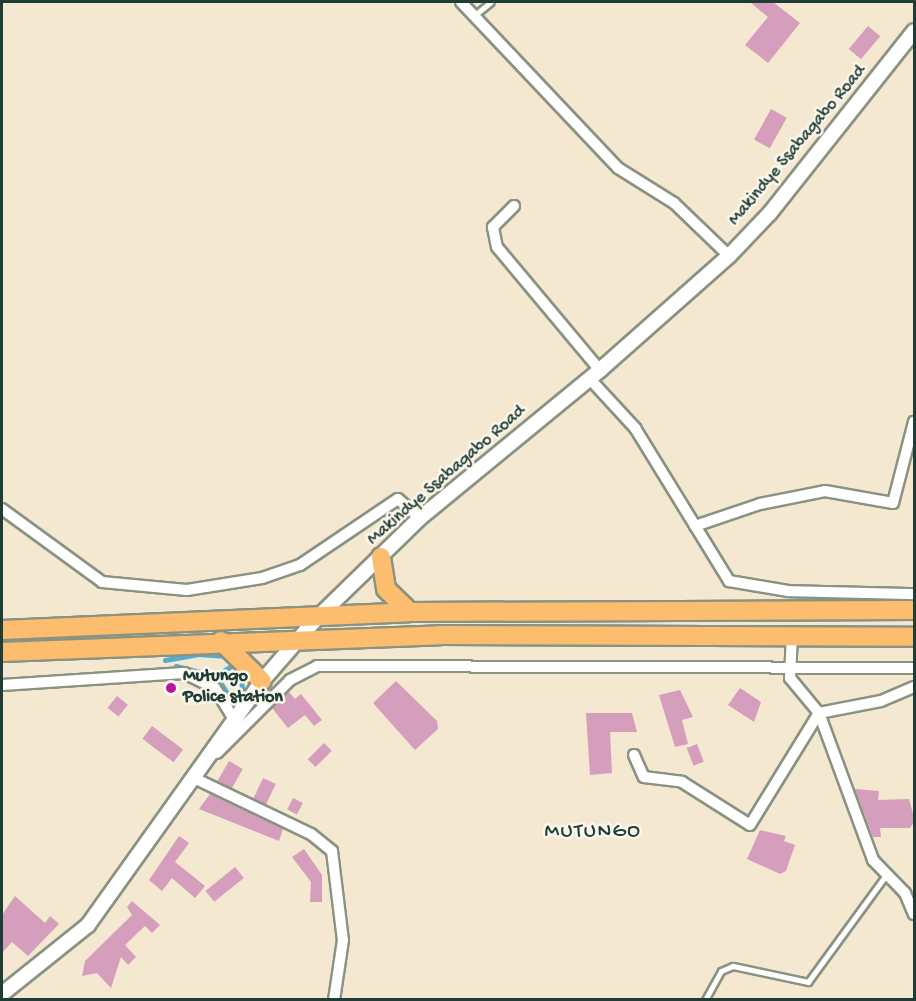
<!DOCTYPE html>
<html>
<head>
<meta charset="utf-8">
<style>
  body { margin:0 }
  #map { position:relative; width:916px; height:1001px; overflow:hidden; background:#f4e8d0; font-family:"Gochi Hand",sans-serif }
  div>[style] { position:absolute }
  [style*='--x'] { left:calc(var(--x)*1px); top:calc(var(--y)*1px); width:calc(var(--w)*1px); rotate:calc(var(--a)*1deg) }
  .stream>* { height:4.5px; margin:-2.25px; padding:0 2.25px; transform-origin:2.25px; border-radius:2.25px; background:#50adce }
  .building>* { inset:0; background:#d59ebc; transform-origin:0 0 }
  .roads { filter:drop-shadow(2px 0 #8a9282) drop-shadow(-2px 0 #8a9282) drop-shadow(0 2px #8a9282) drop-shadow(0 -2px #8a9282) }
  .service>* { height:5px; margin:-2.5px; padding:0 2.5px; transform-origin:2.5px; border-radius:2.5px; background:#fff }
  .minor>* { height:10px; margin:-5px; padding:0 5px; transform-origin:5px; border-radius:5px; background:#fff }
  .tertiary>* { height:14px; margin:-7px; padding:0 7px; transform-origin:7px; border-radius:7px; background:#fff }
  .trunk>* { height:18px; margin:-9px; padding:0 9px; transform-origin:9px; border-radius:9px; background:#fcbd6f }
  .dots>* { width:16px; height:16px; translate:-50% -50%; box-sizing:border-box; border:3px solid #fbf7ec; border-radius:50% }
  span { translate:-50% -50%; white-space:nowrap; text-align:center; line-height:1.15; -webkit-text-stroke:5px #fbf7ec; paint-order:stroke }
  .street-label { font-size:18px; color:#1f3d34 }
  .poi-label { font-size:18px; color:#1f3d34; font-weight:700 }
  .left { translate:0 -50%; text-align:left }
  .quarter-label { font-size:21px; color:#1f3d34; letter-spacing:1.5px }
  .frame { position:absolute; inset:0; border:3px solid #1f3d34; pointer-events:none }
</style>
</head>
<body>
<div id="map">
  <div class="stream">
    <div style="--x:165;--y:660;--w:34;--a:-10"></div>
    <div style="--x:198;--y:654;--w:30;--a:4"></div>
    <div style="--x:176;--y:666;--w:41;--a:14"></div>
    <div style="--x:216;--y:676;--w:27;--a:56"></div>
    <div style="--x:231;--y:698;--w:12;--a:-20"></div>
    <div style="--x:242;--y:694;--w:23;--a:-92"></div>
    <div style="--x:216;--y:676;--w:24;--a:-33"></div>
  </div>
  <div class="building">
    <div style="clip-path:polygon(750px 2px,773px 2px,800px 23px,768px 63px,745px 45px,768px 17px)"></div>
    <div style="left:868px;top:26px;width:16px;height:30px;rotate:40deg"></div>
    <div style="left:771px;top:109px;width:18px;height:35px;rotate:29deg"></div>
    <div style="clip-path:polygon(396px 681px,437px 721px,438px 729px,415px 750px,373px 703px)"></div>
    <div style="clip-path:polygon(740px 688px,761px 702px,754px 722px,728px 705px)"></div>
    <div style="clip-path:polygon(680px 690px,693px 717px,682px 720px,688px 744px,675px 747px,659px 695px)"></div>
    <div style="clip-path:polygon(289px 692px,295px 699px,301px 694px,322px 720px,314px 726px,305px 715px,288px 728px,272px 708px)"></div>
    <div style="left:117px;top:696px;width:14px;height:15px;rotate:39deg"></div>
    <div style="clip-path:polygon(586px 713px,632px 713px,637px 732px,610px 732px,612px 773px,590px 775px)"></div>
    <div style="left:152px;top:726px;width:39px;height:16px;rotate:37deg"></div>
    <div style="left:324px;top:743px;width:11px;height:23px;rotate:45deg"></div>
    <div style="left:697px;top:744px;width:19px;height:11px;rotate:69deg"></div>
    <div style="left:229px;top:761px;width:16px;height:23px;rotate:30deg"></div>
    <div style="left:263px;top:778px;width:14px;height:23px;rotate:25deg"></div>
    <div style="clip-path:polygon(855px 789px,879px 791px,878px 800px,909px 799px,915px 821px,910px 828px,880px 828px,881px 837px,873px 837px)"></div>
    <div style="clip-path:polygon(210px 794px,283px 829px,279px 841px,199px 809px)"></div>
    <div style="left:293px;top:798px;width:11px;height:13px;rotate:27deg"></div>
    <div style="clip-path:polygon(760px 830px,786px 836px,784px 841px,795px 845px,786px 871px,780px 874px,747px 859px)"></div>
    <div style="clip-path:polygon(179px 836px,189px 843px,175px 862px,205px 886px,195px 898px,172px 878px,162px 891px,149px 880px)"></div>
    <div style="clip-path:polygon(304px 849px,322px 875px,322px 902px,310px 902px,311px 882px,292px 857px)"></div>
    <div style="left:235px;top:867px;width:14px;height:38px;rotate:51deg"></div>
    <div style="clip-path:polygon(15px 896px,45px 923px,50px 916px,59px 924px,28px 956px,12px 942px,2px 953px,2px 915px)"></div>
    <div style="clip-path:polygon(132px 901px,160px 925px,152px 933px,145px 926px,125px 945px,136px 957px,128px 965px,121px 957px,111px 988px,97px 973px,82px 976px,85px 961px,132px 915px,127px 907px)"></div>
  </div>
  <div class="roads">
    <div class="service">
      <div style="--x:476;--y:14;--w:19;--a:-39"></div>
      <div style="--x:705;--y:1000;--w:33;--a:-61"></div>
      <div style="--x:721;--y:971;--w:13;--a:-23"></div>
      <div style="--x:733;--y:966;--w:77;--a:12"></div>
      <div style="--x:808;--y:982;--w:132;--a:-53.9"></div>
    </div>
    <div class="minor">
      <div style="--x:461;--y:2;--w:228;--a:46.6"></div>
      <div style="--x:618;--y:168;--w:66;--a:32"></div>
      <div style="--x:674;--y:203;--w:76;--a:43.9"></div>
      <div style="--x:514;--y:206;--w:30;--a:135"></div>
      <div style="--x:493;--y:227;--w:20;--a:79"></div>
      <div style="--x:497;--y:247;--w:160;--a:50.1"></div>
      <div style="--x:590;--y:379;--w:67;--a:47.4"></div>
      <div style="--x:635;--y:428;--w:180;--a:58.4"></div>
      <div style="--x:729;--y:581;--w:60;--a:9.6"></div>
      <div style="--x:788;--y:591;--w:126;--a:1.4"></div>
      <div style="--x:2;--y:509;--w:124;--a:36.1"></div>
      <div style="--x:102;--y:582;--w:85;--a:5.4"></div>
      <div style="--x:187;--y:590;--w:76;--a:-9.1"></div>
      <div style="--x:262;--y:578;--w:40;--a:-18.9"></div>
      <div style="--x:300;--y:565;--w:118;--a:-34"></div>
      <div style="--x:398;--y:499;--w:29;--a:41"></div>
      <div style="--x:695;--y:526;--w:69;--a:-18.7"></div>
      <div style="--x:760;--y:504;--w:66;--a:-11.3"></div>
      <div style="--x:825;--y:491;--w:69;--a:10"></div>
      <div style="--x:893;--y:503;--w:84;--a:-75.5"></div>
      <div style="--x:792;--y:634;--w:44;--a:92.6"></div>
      <div style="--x:790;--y:678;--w:45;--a:50.4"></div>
      <div style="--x:819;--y:713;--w:157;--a:69.8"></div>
      <div style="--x:873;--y:860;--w:46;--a:45.9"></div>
      <div style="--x:905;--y:893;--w:23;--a:67"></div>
      <div style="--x:2;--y:685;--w:182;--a:-3.8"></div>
      <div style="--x:184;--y:673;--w:34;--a:26"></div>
      <div style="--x:215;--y:688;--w:39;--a:59"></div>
      <div style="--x:217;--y:753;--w:103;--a:-45"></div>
      <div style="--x:290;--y:680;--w:30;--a:-27"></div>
      <div style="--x:317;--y:666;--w:597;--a:0.19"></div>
      <div style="--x:634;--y:755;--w:24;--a:66"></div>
      <div style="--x:644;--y:777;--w:38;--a:7"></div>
      <div style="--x:682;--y:782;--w:80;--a:32.3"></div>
      <div style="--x:750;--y:825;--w:132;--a:-58.4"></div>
      <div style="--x:819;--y:713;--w:63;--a:-11"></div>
      <div style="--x:881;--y:701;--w:36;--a:-23"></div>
      <div style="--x:196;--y:779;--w:127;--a:25.6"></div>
      <div style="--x:311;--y:834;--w:27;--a:39"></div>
      <div style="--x:332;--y:851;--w:90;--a:83"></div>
      <div style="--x:343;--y:940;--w:61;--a:98.5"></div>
    </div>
    <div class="tertiary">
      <div style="--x:2;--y:994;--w:110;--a:-38.7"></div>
      <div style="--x:88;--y:925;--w:300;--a:-54.5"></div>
      <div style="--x:262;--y:681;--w:84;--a:-48.9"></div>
      <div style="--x:317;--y:618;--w:144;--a:-44.2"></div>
      <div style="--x:420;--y:518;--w:233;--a:-39.4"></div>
      <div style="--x:600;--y:370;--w:172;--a:-41.5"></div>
      <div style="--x:729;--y:256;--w:59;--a:-46.4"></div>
      <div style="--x:770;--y:213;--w:232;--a:-51.6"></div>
    </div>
    <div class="trunk">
      <div style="--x:381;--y:557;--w:32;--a:81"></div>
      <div style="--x:386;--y:589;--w:33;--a:44"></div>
      <div style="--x:2;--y:630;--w:408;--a:-2.5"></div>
      <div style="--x:410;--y:612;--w:504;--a:-0.23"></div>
      <div style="--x:221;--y:641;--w:57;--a:44.3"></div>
      <div style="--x:2;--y:652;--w:439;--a:-2.2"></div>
      <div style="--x:441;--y:635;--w:473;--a:0.2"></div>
    </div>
  </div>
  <div class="dots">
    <div style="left:171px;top:688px;background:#b5179e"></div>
  </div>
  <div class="street-label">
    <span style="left:798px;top:146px;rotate:-50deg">Makindye Ssabagabo Road</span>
    <span style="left:447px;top:476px;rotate:-41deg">Makindye Ssabagabo Road</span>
  </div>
  <div class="poi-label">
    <span class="left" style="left:183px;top:688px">Mutungo<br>Police station</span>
  </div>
  <div class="quarter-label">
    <span style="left:593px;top:833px">MUTUNGO</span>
  </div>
  <div class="frame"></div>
</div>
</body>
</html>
